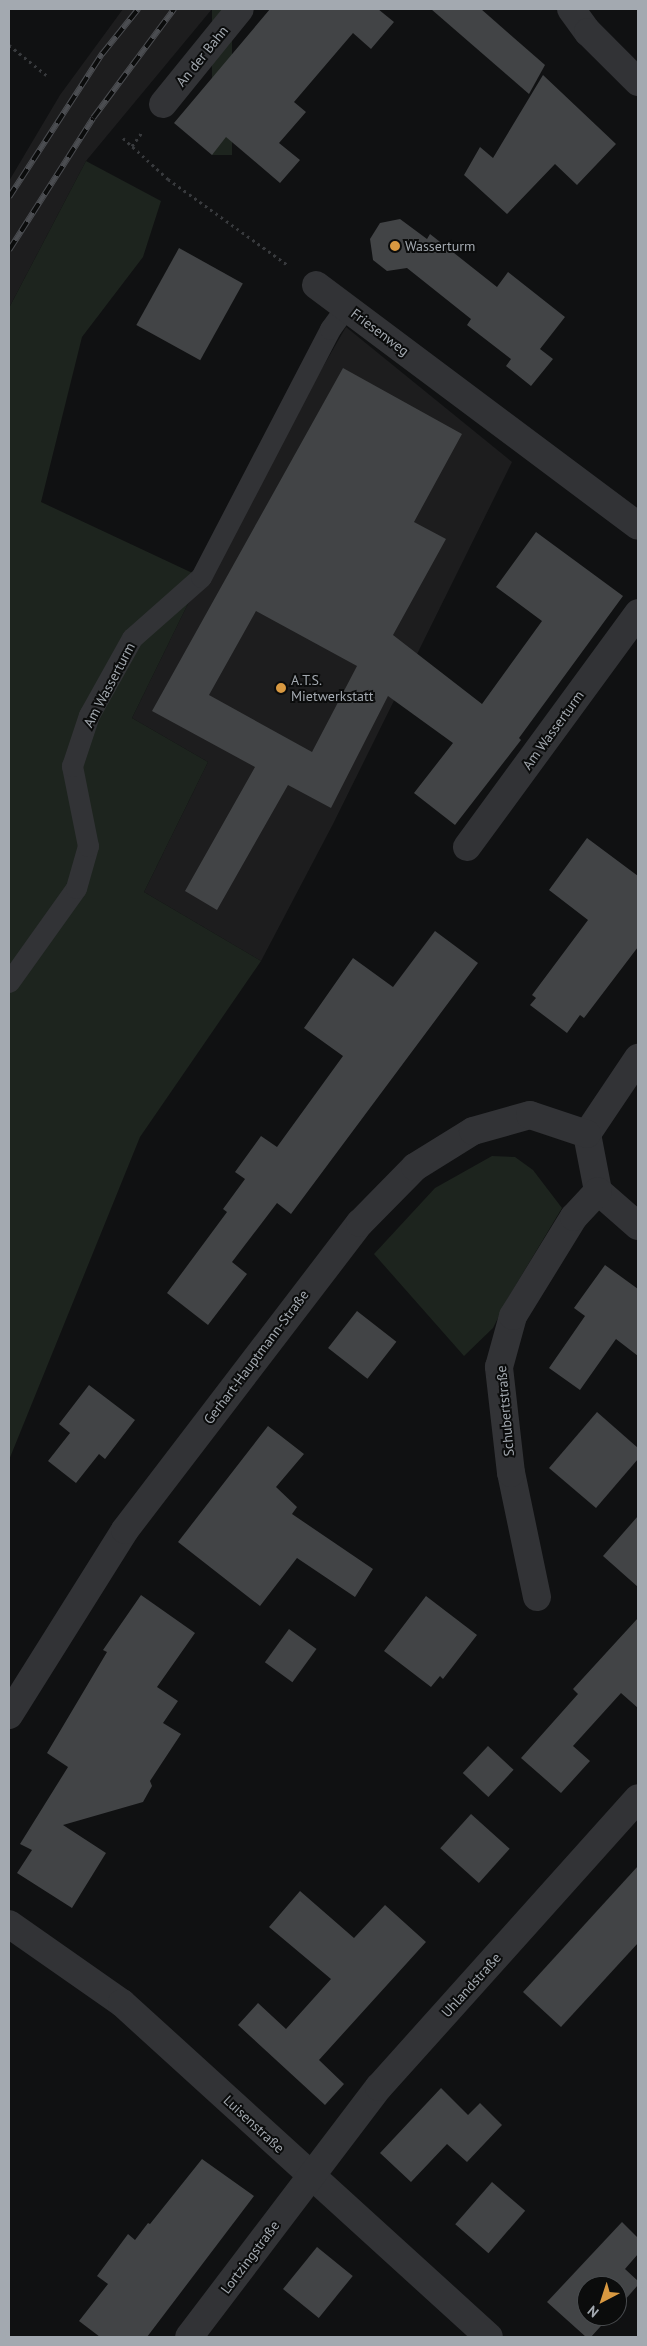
<!DOCTYPE html>
<html>
<head>
<meta charset="utf-8">
<style>
  body { margin:0 }
  #map { position:relative; width:647px; height:2346px; overflow:hidden; background:#101112; font-family:"PT Sans",sans-serif }
  div>[style] { position:absolute }
  [style*='--x'] { left:calc(var(--x)*1px); top:calc(var(--y)*1px); width:calc(var(--w)*1px); rotate:calc(var(--a)*1deg) }
  .built>* { inset:0; background:#1d1d1e }
  .green>* { inset:0; background:#1d241e; transform-origin:0 0 }
  .building>* { inset:0; background:#424446; transform-origin:0 0 }
  .path>* { height:3px; margin-top:-1.5px; transform-origin:0; background:repeating-linear-gradient(90deg,#383a3d 0 2.5px,transparent 0 6.5px) }
  .lane>* { height:21px; margin:-10.5px; padding:0 10.5px; transform-origin:10.5px; border-radius:10.5px; background:#323336 }
  .street>* { height:28px; margin:-14px; padding:0 14px; transform-origin:14px; border-radius:14px; background:#323336 }
  .rail>* { height:5.5px; margin-top:-2.75px; transform-origin:0; background:repeating-linear-gradient(90deg,#0b0c0c 0 11px,#4b4d51 0 22px); box-sizing:border-box; border-block:1px solid #4b4d51 }
  .dots>* { width:14px; height:14px; translate:-50% -50%; box-sizing:border-box; border:2px solid #0b0c0c; border-radius:50% }
  span { translate:-50% -50%; white-space:nowrap; text-align:center; line-height:1.15; -webkit-text-stroke:4px #0b0c0c; paint-order:stroke }
  .street-label { font-size:14px; color:#a3a9b0 }
  .poi-label { font-size:14px; color:#a3a9b0 }
  .left { translate:0 -50%; text-align:left }
  .frame { position:absolute; inset:0; border:10px solid #a3a9b0; pointer-events:none }
  .north { position:absolute; left:577px; top:2276px; width:50px; height:50px; box-sizing:border-box; background:#0b0c0c; border:1px solid #484b4e; border-radius:50%; rotate:220deg; font-size:14px; font-weight:700; line-height:20px; text-align:center; color:#a3a9b0 }
  .north::after { content:''; display:block; margin:auto; width:18px; height:22px; background:#d99941; clip-path:polygon(50% 0,100% 100%,50% 72%,0 100%) }
</style>
</head>
<body>
<div id="map">
  <div class="built">
    <div style="clip-path:polygon(123px 9px,212px 9px,86px 161px,9px 308px,9px 181px,60px 95px)"></div>
    <div style="clip-path:polygon(346px 327px,512px 462px,333px 824px,261px 961px,144px 892px,208px 762px,132px 718px,201px 577px)"></div>
  </div>
  <div class="green">
    <div style="left:212px;top:9px;width:20px;height:146px"></div>
    <div style="clip-path:polygon(86px 161px,161px 201px,143px 257px,82px 337px,41px 502px,201px 577px,132px 718px,208px 762px,144px 892px,261px 961px,140px 1137px,9px 1460px,9px 308px)"></div>
    <div style="clip-path:polygon(492px 1156px,515px 1157px,533px 1170px,562px 1208px,508px 1298px,493px 1328px,464px 1356px,374px 1254px,435px 1188px)"></div>
  </div>
  <div class="building">
    <div style="clip-path:polygon(270px 9px,378px 9px,394px 22px,371px 49px,353px 33px,294px 102px,306px 112px,279px 143px,300px 160px,280px 183px,226px 137px,212px 155px,174px 123px)"></div>
    <div style="clip-path:polygon(431px 9px,481px 9px,545px 65px,529px 94px)"></div>
    <div style="clip-path:polygon(543px 75px,616px 144px,577px 185px,555px 164px,507px 214px,464px 175px,480px 147px,493px 158px)"></div>
    <div style="clip-path:polygon(400px 219px,427px 239px,430px 234px,497px 287px,508px 272px,565px 317px,540px 349px,553px 359px,531px 386px,506px 366px,511px 359px,467px 325px,471px 319px,407px 268px,387px 271px,373px 260px,370px 239px,380px 223px)"></div>
    <div style="left:179px;top:248px;width:73px;height:88px;rotate:29deg"></div>
    <div style="clip-path:polygon(evenodd,343px 368px,462px 434px,414px 522px,446px 539px,393px 635px,482px 704px,542px 621px,496px 587px,536px 532px,623px 596px,519px 738px,521px 740px,455px 825px,414px 793px,453px 743px,388px 696px,331px 808px,288px 785px,217px 910px,185px 891px,255px 767px,152px 711px,343px 368px,256px 611px,357px 666px,312px 752px,209px 695px,256px 611px)"></div>
    <div style="clip-path:polygon(587px 838px,638px 876px,638px 947px,584px 1018px,580px 1015px,567px 1033px,530px 1005px,536px 998px,532px 995px,588px 920px,549px 890px)"></div>
    <div style="clip-path:polygon(435px 931px,478px 963px,291px 1214px,277px 1203px,232px 1262px,247px 1274px,208px 1325px,167px 1293px,227px 1212px,223px 1209px,245px 1179px,235px 1172px,261px 1136px,277px 1147px,343px 1056px,304px 1028px,353px 958px,393px 987px)"></div>
    <div style="clip-path:polygon(605px 1265px,638px 1289px,638px 1356px,616px 1339px,580px 1390px,549px 1368px,585px 1316px,574px 1308px)"></div>
    <div style="left:357px;top:1311px;width:50px;height:47px;rotate:38deg"></div>
    <div style="clip-path:polygon(89px 1385px,135px 1420px,105px 1459px,99px 1454px,76px 1483px,48px 1461px,70px 1433px,59px 1424px)"></div>
    <div style="clip-path:polygon(597px 1412px,638px 1448px,638px 1459px,596px 1508px,549px 1468px)"></div>
    <div style="clip-path:polygon(268px 1426px,304px 1454px,276px 1487px,297px 1507px,292px 1514px,373px 1569px,355px 1597px,297px 1558px,260px 1606px,178px 1542px)"></div>
    <div style="clip-path:polygon(638px 1516px,638px 1587px,603px 1556px)"></div>
    <div style="clip-path:polygon(141px 1595px,195px 1633px,157px 1687px,178px 1701px,163px 1723px,181px 1734px,150px 1781px,152px 1786px,143px 1802px,63px 1825px,106px 1853px,72px 1908px,17px 1873px,32px 1850px,20px 1844px,68px 1767px,47px 1753px,107px 1652px,103px 1650px)"></div>
    <div style="clip-path:polygon(426px 1596px,477px 1635px,443px 1679px,440px 1676px,431px 1687px,384px 1651px)"></div>
    <div style="clip-path:polygon(638px 1618px,638px 1708px,621px 1693px,573px 1746px,590px 1761px,561px 1793px,521px 1758px,578px 1694px,573px 1689px)"></div>
    <div style="left:289px;top:1629px;width:34px;height:41px;rotate:36deg"></div>
    <div style="left:488px;top:1746px;width:35px;height:37px;rotate:43deg"></div>
    <div style="left:471px;top:1814px;width:52px;height:46px;rotate:42deg"></div>
    <div style="clip-path:polygon(638px 1866px,638px 1943px,561px 2027px,523px 1992px)"></div>
    <div style="clip-path:polygon(300px 1891px,354px 1938px,385px 1905px,426px 1942px,319px 2060px,344px 2084px,325px 2105px,238px 2025px,258px 2003px,286px 2029px,331px 1979px,269px 1927px)"></div>
    <div style="clip-path:polygon(441px 2088px,468px 2115px,480px 2103px,502px 2125px,467px 2162px,447px 2144px,411px 2182px,380px 2153px)"></div>
    <div style="clip-path:polygon(202px 2159px,254px 2196px,147px 2337px,100px 2337px,79px 2321px,108px 2284px,97px 2276px,128px 2234px,135px 2240px,148px 2223px,150px 2224px)"></div>
    <div style="left:492px;top:2182px;width:44px;height:56px;rotate:41deg"></div>
    <div style="clip-path:polygon(622px 2222px,638px 2238px,638px 2254px,625px 2269px,638px 2281px,638px 2285px,617px 2309px,617px 2286px,587px 2286px,587px 2316px,610px 2316px,591px 2337px,586px 2337px,547px 2302px)"></div>
    <div style="left:317px;top:2247px;width:46px;height:54px;rotate:39deg"></div>
  </div>
  <div class="path">
    <div style="--x:9;--y:45;--w:48;--a:39"></div>
    <div style="--x:123;--y:138;--w:61;--a:42.3"></div>
    <div style="--x:168;--y:179;--w:149;--a:35.7"></div>
    <div style="--x:132;--y:146;--w:19;--a:-54"></div>
  </div>
  <div class="lane">
    <div style="--x:9;--y:982;--w:115;--a:-54.5"></div>
    <div style="--x:76;--y:888;--w:44;--a:-74.1"></div>
    <div style="--x:88;--y:846;--w:82;--a:-101.3"></div>
    <div style="--x:72;--y:766;--w:54;--a:-71.6"></div>
    <div style="--x:89;--y:715;--w:88;--a:-60.8"></div>
    <div style="--x:132;--y:638;--w:92;--a:-41.5"></div>
    <div style="--x:201;--y:577;--w:280;--a:-62.5"></div>
    <div style="--x:330;--y:329;--w:27;--a:-54"></div>
  </div>
  <div class="street">
    <div style="--x:571;--y:9;--w:29;--a:54"></div>
    <div style="--x:588;--y:32;--w:71;--a:45"></div>
    <div style="--x:163;--y:104;--w:122;--a:-51"></div>
    <div style="--x:316;--y:285;--w:402;--a:36.8"></div>
    <div style="--x:467;--y:847;--w:290;--a:-53.8"></div>
    <div style="--x:587;--y:1134;--w:58;--a:79.1"></div>
    <div style="--x:598;--y:1191;--w:53;--a:41.2"></div>
    <div style="--x:587;--y:1134;--w:92;--a:-56.1"></div>
    <div style="--x:537;--y:1597;--w:127;--a:-101.8"></div>
    <div style="--x:511;--y:1473;--w:107;--a:-96.5"></div>
    <div style="--x:499;--y:1367;--w:53;--a:-74.6"></div>
    <div style="--x:513;--y:1316;--w:116;--a:-58.4"></div>
    <div style="--x:574;--y:1217;--w:35;--a:-47"></div>
    <div style="--x:9;--y:1715;--w:218;--a:-57.9"></div>
    <div style="--x:125;--y:1530;--w:387;--a:-52.6"></div>
    <div style="--x:360;--y:1223;--w:78;--a:-45.5"></div>
    <div style="--x:415;--y:1167;--w:68;--a:-31.8"></div>
    <div style="--x:473;--y:1131;--w:59;--a:-15.7"></div>
    <div style="--x:530;--y:1115;--w:60;--a:18.4"></div>
    <div style="--x:9;--y:1924;--w:138;--a:35"></div>
    <div style="--x:122;--y:2003;--w:496;--a:42.3"></div>
    <div style="--x:189;--y:2337;--w:314;--a:-52.8"></div>
    <div style="--x:379;--y:2087;--w:388;--a:-48.1"></div>
  </div>
  <div class="rail">
    <div style="--x:9;--y:197;--w:171;--a:-57"></div>
    <div style="--x:102;--y:54;--w:58;--a:-51.3"></div>
    <div style="--x:9;--y:250;--w:156;--a:-57.5"></div>
    <div style="--x:93;--y:118;--w:136;--a:-53.4"></div>
  </div>
  <div class="dots">
    <div style="left:395px;top:246px;background:#d99941"></div>
    <div style="left:281px;top:688px;background:#d99941"></div>
  </div>
  <div class="street-label">
    <span style="left:202px;top:56px;rotate:-51deg">An der Bahn</span>
    <span style="left:380px;top:332px;rotate:37deg">Friesenweg</span>
    <span style="left:109px;top:685px;rotate:-62deg">Am Wasserturm</span>
    <span style="left:553px;top:730px;rotate:-54deg">Am Wasserturm</span>
    <span style="left:256px;top:1357px;rotate:-53deg">Gerhart-Hauptmann-Straße</span>
    <span style="left:505px;top:1411px;rotate:-95deg">Schubertstraße</span>
    <span style="left:471px;top:1985px;rotate:-48deg">Uhlandstraße</span>
    <span style="left:254px;top:2124px;rotate:43deg">Luisenstraße</span>
    <span style="left:250px;top:2257px;rotate:-53deg">Lortzingstraße</span>
  </div>
  <div class="poi-label">
    <span class="left" style="left:405px;top:246px">Wasserturm</span>
    <span class="left" style="left:291px;top:688px">A.T.S.<br>Mietwerkstatt</span>
  </div>
  <div class="frame"></div>
  <div class="north">N</div>
</div>
</body>
</html>
